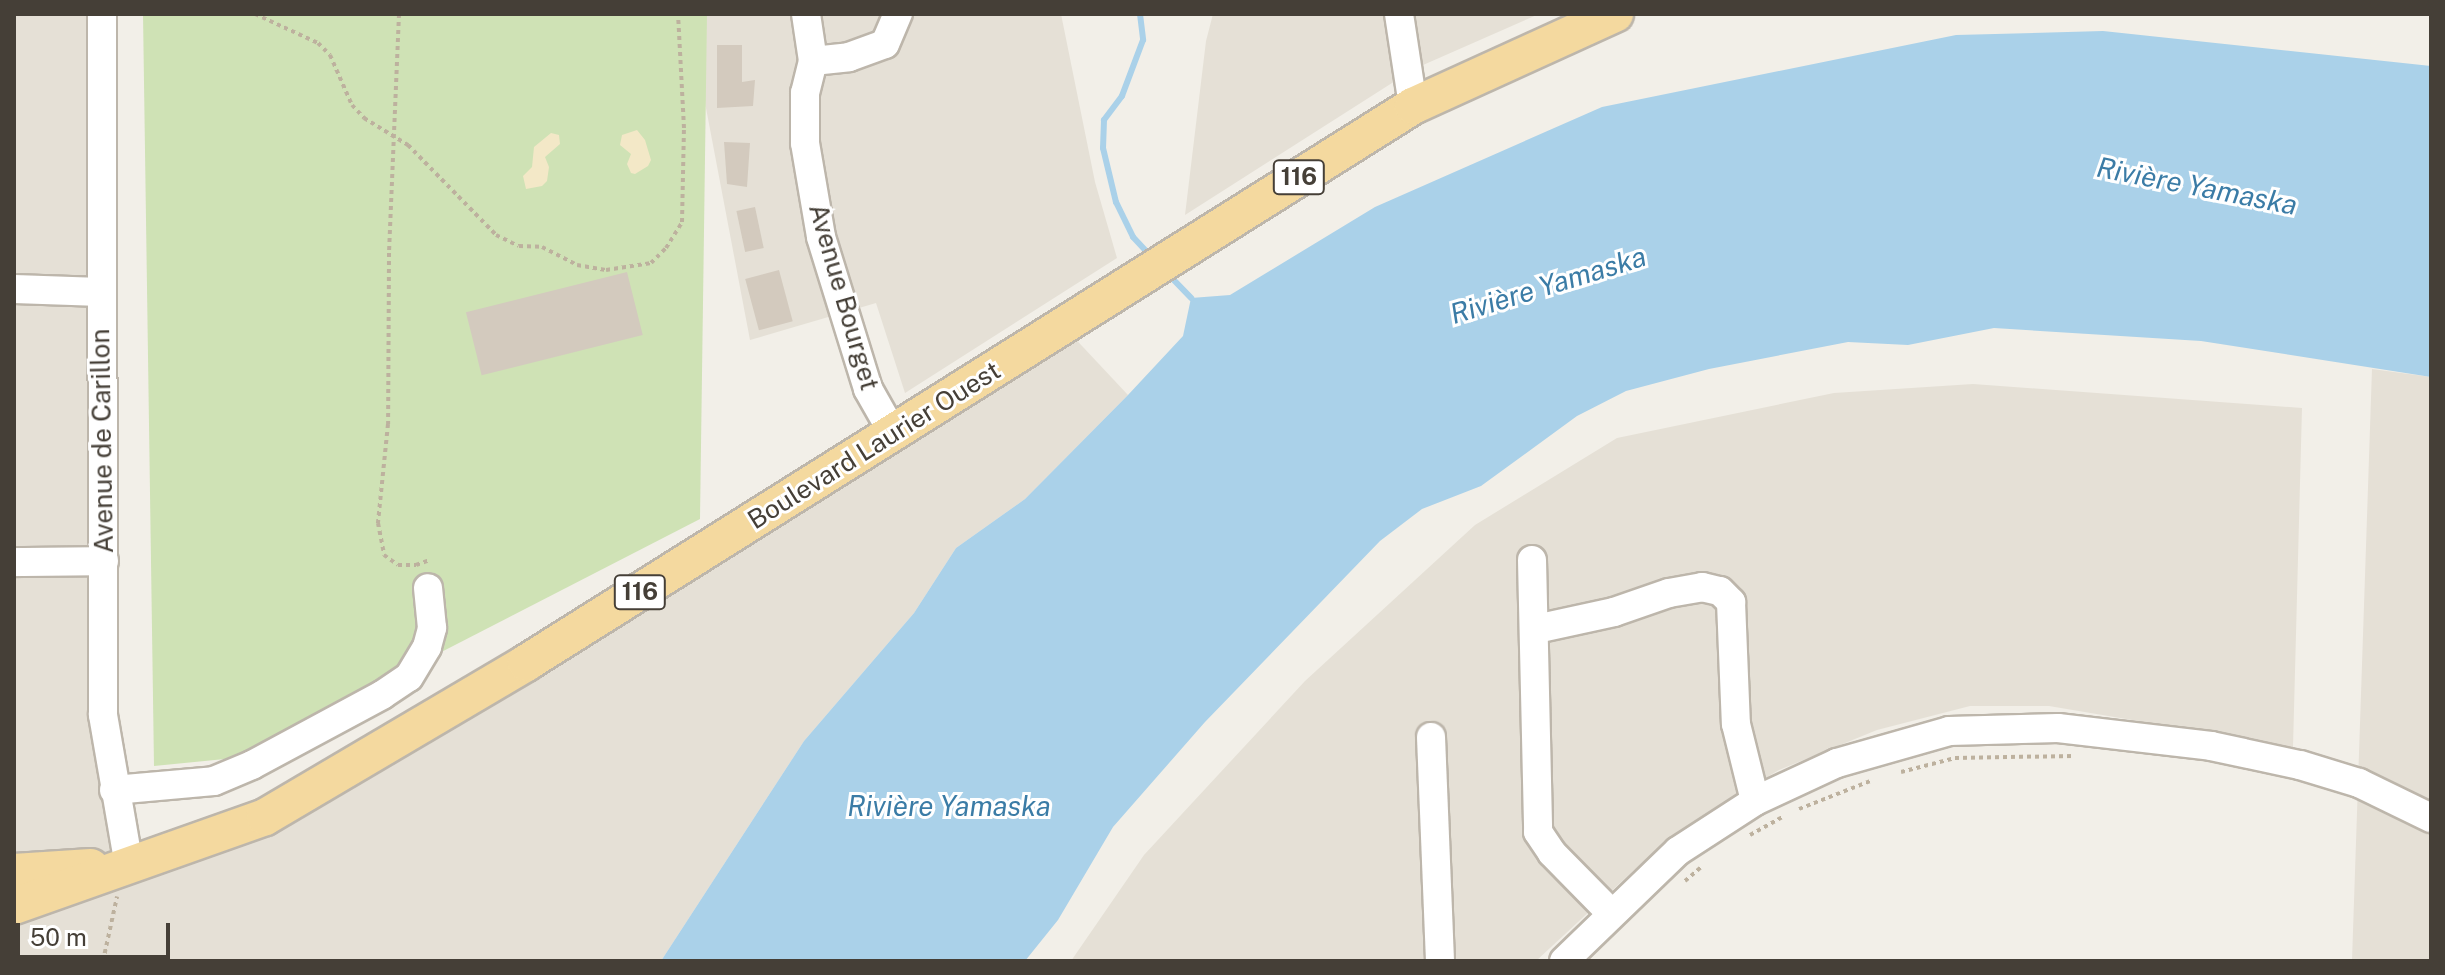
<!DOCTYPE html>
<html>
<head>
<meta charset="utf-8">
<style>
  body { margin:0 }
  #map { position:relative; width:2445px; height:975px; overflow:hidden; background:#f2efe8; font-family:"Public Sans",sans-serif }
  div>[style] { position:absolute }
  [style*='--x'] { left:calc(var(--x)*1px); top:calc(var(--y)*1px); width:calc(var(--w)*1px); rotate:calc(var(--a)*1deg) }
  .residential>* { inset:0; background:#e5e0d6 }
  .green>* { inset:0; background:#cfe2b5 }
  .sand>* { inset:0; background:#f3e8c7 }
  .water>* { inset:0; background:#aad1e9 }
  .stream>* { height:6px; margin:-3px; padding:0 3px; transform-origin:3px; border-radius:3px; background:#aad1e9 }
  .building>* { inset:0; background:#d3cabe; transform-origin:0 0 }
  .path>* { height:4px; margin-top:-2px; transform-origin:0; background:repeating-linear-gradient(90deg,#bdb19e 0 4px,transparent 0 8px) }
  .roads { filter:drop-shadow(2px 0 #bdb6ab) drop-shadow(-2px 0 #bdb6ab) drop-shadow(0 2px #bdb6ab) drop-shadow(0 -2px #bdb6ab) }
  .minor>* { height:28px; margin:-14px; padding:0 14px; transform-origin:14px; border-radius:14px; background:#fff }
  .major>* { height:36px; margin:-18px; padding:0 18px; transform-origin:18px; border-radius:18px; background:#f4d99f }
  span { translate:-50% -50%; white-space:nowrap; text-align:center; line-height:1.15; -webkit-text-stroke:6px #fff; paint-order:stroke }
  .shield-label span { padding:2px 6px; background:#fff; border:2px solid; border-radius:6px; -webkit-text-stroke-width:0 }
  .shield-label { font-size:24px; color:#453f37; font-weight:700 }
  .street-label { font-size:26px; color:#453f37 }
  .water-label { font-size:28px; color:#3b7ca6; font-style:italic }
  .frame { position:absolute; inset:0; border:16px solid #453f37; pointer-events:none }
  .scale { position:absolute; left:16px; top:923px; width:154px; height:36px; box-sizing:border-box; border:4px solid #453f37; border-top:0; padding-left:10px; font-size:24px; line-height:28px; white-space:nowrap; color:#453f37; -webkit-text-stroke:6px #fff; paint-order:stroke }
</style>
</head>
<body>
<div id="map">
  <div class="residential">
    <div style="clip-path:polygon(14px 14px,107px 14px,101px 742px,137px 852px,449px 719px,1068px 331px,1128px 395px,1025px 499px,956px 548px,914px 613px,804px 741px,661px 961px,14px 961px)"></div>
    <div style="clip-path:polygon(694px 14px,1061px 14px,1095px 182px,1117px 258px,905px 393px,876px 303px,750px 340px,691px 29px)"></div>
    <div style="clip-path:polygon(1213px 14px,1539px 14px,1414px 69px,1185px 215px,1206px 41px)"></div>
    <div style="clip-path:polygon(2372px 369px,2431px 377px,2431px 961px,2352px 961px)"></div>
    <div style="clip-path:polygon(1973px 384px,2302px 408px,2293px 747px,2049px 706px,1970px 706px,1877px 730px,1779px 770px,1713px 809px,1634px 870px,1536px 961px,1071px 961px,1144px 855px,1305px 681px,1475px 525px,1617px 438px,1834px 393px)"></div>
  </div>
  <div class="green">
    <div style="clip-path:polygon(143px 14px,707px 14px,700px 519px,235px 758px,154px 766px)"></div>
  </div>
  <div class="sand">
    <div style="clip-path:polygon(637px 130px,645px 140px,651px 160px,648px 166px,635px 174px,631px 173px,627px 164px,631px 154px,620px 145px,622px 135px)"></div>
    <div style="clip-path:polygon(551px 133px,559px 135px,560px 144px,545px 157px,549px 167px,547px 181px,542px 186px,526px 189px,523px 176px,532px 167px,534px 147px)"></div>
  </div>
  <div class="water">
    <div style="clip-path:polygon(2103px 31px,2431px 66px,2431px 377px,2201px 341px,1994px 328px,1908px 345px,1848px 342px,1709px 369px,1626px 391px,1577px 416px,1481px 486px,1422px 509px,1380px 541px,1205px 722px,1113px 827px,1058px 920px,1025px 961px,661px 961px,804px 741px,914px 613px,956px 548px,1025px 499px,1128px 395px,1183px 336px,1191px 298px,1230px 295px,1375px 207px,1602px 107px,1956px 35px)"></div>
  </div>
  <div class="stream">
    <div style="--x:1140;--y:14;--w:26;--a:83"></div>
    <div style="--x:1143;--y:40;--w:60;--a:110.6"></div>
    <div style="--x:1122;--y:96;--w:30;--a:127"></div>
    <div style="--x:1104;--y:120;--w:28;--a:92"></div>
    <div style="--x:1103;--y:148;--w:56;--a:76.5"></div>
    <div style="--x:1116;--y:202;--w:39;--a:64"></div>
    <div style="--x:1133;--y:237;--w:26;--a:47"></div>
    <div style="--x:1167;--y:273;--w:35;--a:46"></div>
  </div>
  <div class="building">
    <div style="clip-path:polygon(717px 45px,742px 45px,742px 82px,755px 80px,753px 106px,717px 108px)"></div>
    <div style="clip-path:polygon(724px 142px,750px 143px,747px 187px,727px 184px)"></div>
    <div style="left:755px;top:207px;width:42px;height:19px;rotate:78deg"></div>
    <div style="left:779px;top:270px;width:53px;height:35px;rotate:75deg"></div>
    <div style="left:627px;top:272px;width:65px;height:166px;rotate:76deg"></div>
  </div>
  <div class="path">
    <div style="--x:255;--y:14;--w:69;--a:24.7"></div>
    <div style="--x:318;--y:43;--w:17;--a:45"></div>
    <div style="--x:330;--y:55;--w:55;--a:66.3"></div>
    <div style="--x:352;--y:105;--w:18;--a:47"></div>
    <div style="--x:364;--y:118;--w:52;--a:31.5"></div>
    <div style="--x:408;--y:145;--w:126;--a:45.6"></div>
    <div style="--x:496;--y:235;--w:25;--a:26"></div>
    <div style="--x:519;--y:246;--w:23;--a:2"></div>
    <div style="--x:542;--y:247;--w:39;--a:27"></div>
    <div style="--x:577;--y:265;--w:29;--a:10"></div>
    <div style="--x:606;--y:270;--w:46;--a:-8.8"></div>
    <div style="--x:651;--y:263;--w:21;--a:-45"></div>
    <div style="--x:666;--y:248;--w:31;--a:-58"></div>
    <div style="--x:682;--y:222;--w:94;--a:-88.8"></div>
    <div style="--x:684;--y:128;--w:114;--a:-93"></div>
    <div style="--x:399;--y:14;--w:239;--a:92.4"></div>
    <div style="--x:389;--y:253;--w:171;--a:90.3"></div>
    <div style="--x:388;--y:424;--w:100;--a:95.8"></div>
    <div style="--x:378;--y:523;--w:33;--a:79"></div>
    <div style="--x:384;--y:555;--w:17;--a:36"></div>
    <div style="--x:398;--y:565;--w:18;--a:0"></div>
    <div style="--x:416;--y:565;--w:15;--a:-20"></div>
    <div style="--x:1901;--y:772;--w:56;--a:-14.5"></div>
    <div style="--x:1955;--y:758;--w:119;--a:-1"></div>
    <div style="--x:1799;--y:809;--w:79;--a:-21.4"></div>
    <div style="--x:1750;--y:835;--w:39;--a:-29"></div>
    <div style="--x:1685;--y:881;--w:23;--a:-41"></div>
    <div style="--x:103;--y:961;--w:66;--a:-77.7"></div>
  </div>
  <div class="roads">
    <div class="minor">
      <div style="--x:102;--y:14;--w:701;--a:89.92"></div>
      <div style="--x:103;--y:715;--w:152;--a:80.2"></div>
      <div style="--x:806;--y:14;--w:48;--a:81.5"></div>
      <div style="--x:813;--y:61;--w:33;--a:104"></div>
      <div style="--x:805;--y:93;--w:50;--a:90"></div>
      <div style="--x:805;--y:143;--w:95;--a:80.3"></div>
      <div style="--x:821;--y:237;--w:159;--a:72.8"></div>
      <div style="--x:868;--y:389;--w:51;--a:60.4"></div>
      <div style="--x:1399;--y:14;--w:93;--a:81.3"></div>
      <div style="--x:813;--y:61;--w:36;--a:-6"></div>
      <div style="--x:849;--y:57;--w:38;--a:-20"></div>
      <div style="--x:885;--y:44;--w:33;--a:-67"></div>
      <div style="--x:14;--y:289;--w:87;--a:2"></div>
      <div style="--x:1532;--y:560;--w:272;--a:88.7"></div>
      <div style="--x:1538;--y:832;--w:25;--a:56"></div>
      <div style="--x:1552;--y:853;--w:84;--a:45.5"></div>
      <div style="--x:14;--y:562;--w:90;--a:-0.6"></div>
      <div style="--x:1536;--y:629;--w:80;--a:-12.3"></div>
      <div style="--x:1614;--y:612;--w:58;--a:-19.1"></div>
      <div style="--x:1669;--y:593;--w:34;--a:-10"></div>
      <div style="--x:1702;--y:587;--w:18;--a:13"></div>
      <div style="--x:1720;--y:591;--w:16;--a:45"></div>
      <div style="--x:1731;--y:602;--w:122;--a:87.7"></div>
      <div style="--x:1736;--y:724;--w:79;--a:76.1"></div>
      <div style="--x:1431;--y:737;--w:224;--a:87.7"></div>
      <div style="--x:114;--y:790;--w:100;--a:-5.1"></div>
      <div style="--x:214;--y:781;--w:41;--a:-22.8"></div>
      <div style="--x:252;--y:765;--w:148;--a:-28.3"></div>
      <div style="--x:382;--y:695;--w:32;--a:-34"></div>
      <div style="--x:409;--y:677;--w:35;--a:-59"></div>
      <div style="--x:427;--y:647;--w:20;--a:-75"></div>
      <div style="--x:432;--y:628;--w:40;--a:-95.7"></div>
      <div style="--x:1564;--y:961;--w:158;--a:-44"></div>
      <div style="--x:1678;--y:851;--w:92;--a:-33"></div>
      <div style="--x:1755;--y:801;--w:90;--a:-24.9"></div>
      <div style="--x:1837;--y:763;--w:116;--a:-15.9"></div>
      <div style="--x:1949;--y:731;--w:109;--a:-1.6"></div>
      <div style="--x:2058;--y:728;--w:154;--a:6.7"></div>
      <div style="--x:2211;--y:746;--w:91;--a:12.1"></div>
      <div style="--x:2300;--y:765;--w:62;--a:17"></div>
      <div style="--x:2359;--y:783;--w:80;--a:25.9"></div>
    </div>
    <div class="major">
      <div style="--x:14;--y:872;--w:77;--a:-3.7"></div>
      <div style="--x:14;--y:906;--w:266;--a:-19.5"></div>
      <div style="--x:265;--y:817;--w:303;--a:-30.5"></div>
      <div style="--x:526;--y:663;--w:1047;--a:-32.13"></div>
      <div style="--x:1413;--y:106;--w:222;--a:-24.5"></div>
    </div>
  </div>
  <div class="shield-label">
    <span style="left:1299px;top:177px">116</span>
    <span style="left:640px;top:592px">116</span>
  </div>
  <div class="street-label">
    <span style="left:844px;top:297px;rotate:74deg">Avenue Bourget</span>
    <span style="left:102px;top:441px;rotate:-91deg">Avenue de Carillon</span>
    <span style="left:874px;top:445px;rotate:-32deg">Boulevard Laurier Ouest</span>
  </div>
  <div class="water-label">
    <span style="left:2197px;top:186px;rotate:11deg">Rivière Yamaska</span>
    <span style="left:1548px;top:285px;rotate:-17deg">Rivière Yamaska</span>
    <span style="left:949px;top:806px">Rivière Yamaska</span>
  </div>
  <div class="frame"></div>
  <div class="scale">50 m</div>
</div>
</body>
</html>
